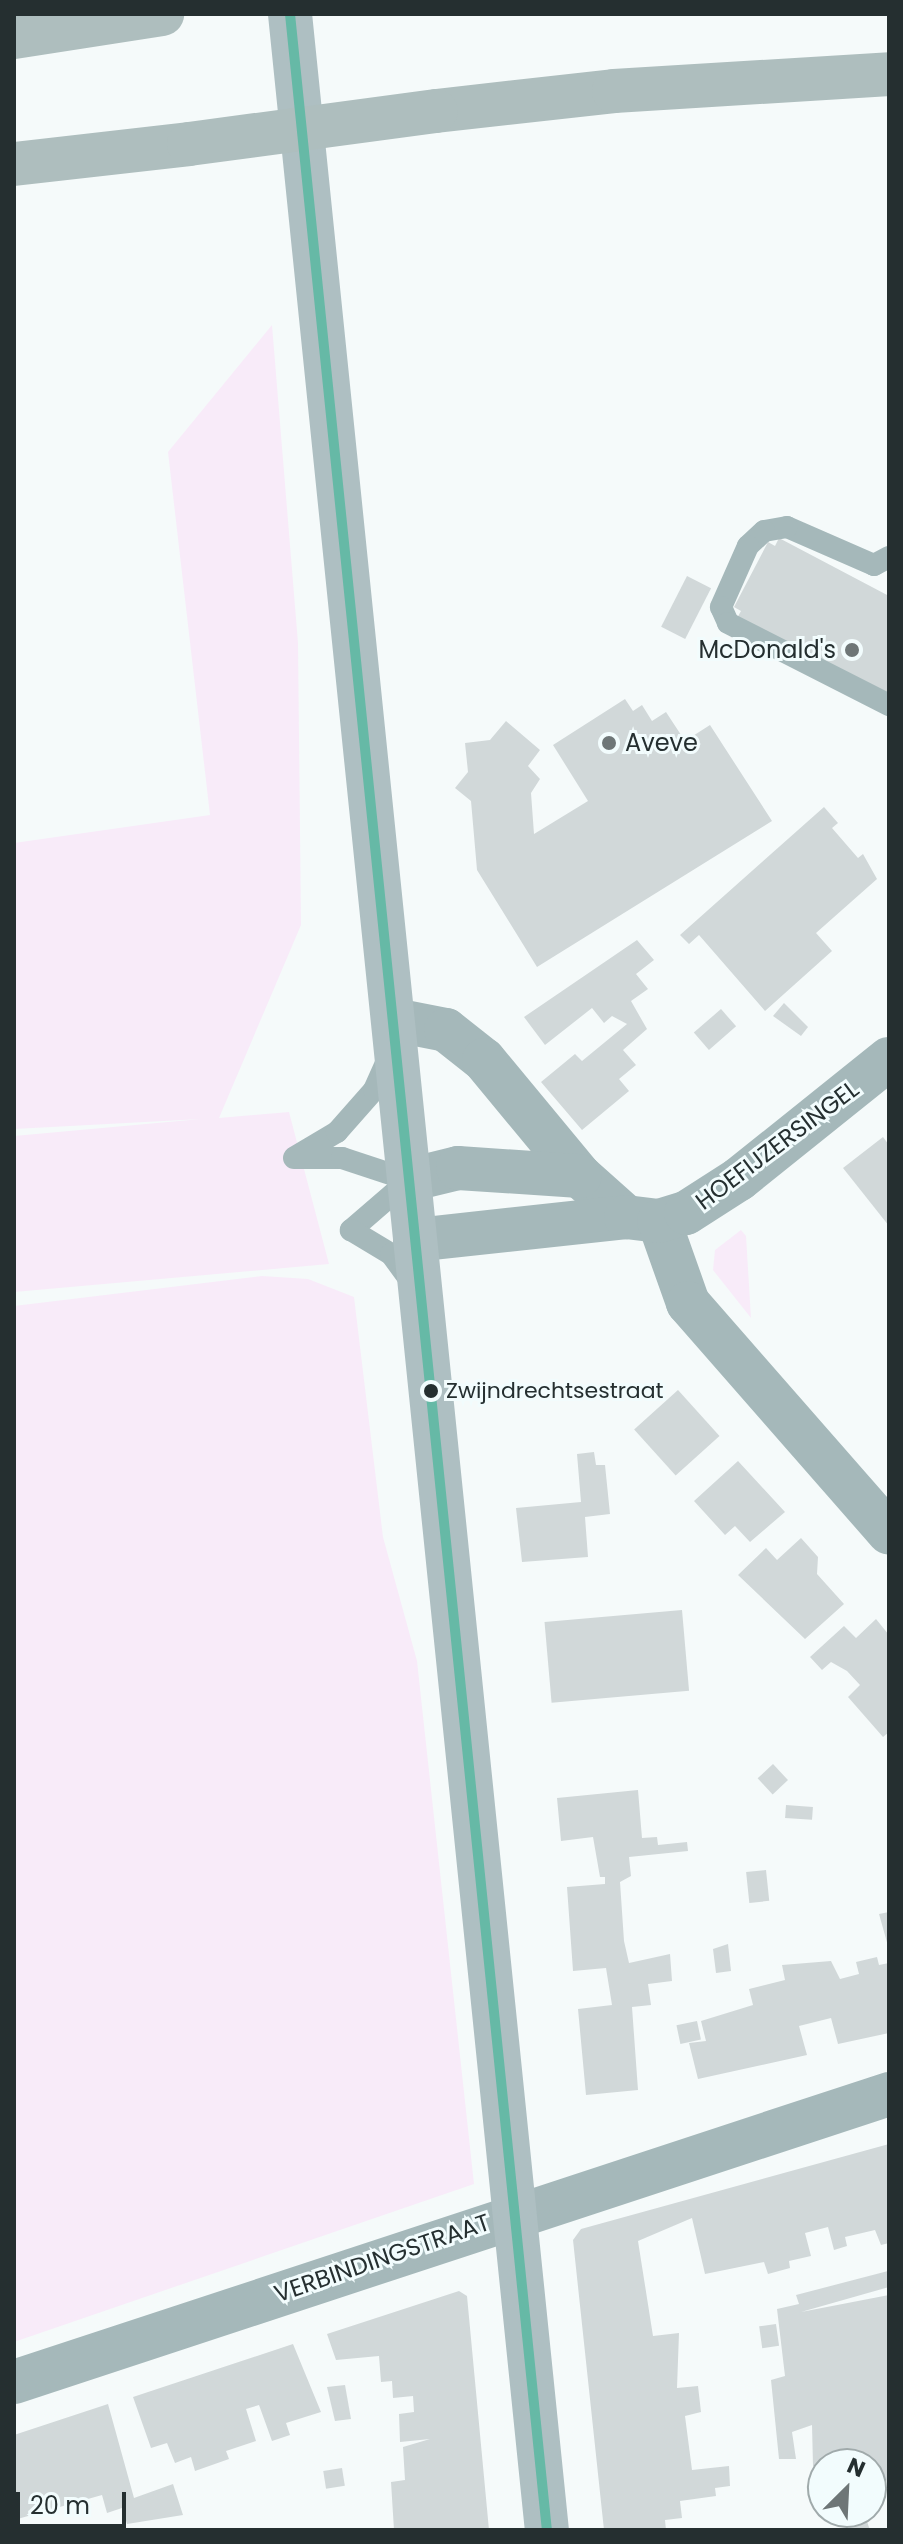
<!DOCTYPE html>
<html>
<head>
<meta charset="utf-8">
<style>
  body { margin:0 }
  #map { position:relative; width:903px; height:2544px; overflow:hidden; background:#f5fafa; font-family:Poppins,sans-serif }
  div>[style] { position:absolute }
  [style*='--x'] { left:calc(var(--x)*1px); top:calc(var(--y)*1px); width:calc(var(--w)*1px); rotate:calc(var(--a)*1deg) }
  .green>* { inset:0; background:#f8ebf9 }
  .building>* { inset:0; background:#d1d8d9; transform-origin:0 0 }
  .lane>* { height:22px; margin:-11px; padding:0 11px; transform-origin:11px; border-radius:11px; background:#a5b8ba }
  .street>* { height:44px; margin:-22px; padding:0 22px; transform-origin:22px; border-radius:22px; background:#a5b8ba }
  .secondary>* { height:44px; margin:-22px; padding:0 22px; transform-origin:22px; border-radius:22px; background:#aebfc2 }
  .highway>* { height:44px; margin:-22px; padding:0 22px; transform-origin:22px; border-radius:22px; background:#aebebe }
  .highway-bridge>* { height:44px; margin:-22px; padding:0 22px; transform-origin:22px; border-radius:22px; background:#aebebe }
  .bus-1>* { height:10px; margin:-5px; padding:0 5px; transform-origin:5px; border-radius:5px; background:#66b9a6 }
  .dots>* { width:22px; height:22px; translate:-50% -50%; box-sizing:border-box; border:4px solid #f2fcfd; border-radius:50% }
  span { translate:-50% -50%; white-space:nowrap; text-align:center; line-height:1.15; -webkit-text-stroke:6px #f2fcfd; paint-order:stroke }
  .bus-label { font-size:22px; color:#252f30 }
  .left { translate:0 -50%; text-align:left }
  .poi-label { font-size:24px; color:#252f30 }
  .right { translate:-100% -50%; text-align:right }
  .street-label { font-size:24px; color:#252f30 }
  .frame { position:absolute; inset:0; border:16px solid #252f30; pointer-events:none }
  .north { position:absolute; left:807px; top:2448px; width:80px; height:80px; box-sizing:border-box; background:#f2fcfd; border:2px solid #a0aaab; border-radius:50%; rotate:24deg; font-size:22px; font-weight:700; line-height:32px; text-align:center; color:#252f30 }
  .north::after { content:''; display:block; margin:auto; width:28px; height:36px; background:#6e7677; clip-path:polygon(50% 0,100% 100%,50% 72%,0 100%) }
  .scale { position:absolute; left:16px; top:2492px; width:110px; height:36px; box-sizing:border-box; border:4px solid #252f30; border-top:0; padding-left:10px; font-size:24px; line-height:28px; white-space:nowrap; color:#252f30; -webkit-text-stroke:6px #f2fcfd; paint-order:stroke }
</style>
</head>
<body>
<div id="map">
  <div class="green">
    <div style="clip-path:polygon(272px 325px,298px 643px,301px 925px,219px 1118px,289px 1112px,329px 1264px,14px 1292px,14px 1136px,201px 1119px,14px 1129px,14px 843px,210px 815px,168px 452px)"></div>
    <div style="clip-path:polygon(741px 1230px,746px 1236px,751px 1318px,713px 1270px,715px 1250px)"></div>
    <div style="clip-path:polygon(262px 1276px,308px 1279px,354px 1297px,383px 1537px,417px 1661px,474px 2184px,14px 2342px,14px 1306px)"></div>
  </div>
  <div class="building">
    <div style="clip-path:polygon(779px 538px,889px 596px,889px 700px,736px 620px,741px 611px,734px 607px,768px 542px,775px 546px)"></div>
    <div style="left:687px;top:576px;width:27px;height:57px;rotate:27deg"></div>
    <div style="clip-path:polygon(625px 699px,633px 711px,642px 705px,652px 721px,666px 712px,685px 741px,710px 725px,772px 821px,537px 967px,477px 870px,471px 801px,455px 788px,468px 772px,465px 743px,490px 740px,506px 721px,540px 750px,528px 766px,540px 779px,531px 793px,534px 834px,588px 801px,553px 745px)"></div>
    <div style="clip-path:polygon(824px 807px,838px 823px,832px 828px,858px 858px,863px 854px,877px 879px,816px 933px,832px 951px,765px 1011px,699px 935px,689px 944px,680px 935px)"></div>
    <div style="clip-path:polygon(637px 940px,654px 960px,636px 974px,648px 989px,631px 1001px,647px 1029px,623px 1050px,636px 1065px,619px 1079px,629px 1091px,582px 1130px,541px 1082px,575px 1054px,582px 1061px,627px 1024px,612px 1016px,604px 1023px,592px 1008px,545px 1045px,524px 1017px)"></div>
    <div style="clip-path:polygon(784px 1003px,808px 1027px,801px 1036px,773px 1016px)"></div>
    <div style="left:721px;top:1009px;width:23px;height:36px;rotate:49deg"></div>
    <div style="clip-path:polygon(883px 1137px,889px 1145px,889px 1226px,843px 1168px)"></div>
    <div style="left:678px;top:1390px;width:62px;height:59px;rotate:48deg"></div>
    <div style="clip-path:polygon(594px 1452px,596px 1465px,605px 1465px,610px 1514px,585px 1517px,588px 1557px,522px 1562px,516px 1508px,581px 1502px,577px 1454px)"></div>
    <div style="clip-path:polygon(738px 1461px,785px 1512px,750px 1542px,735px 1526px,725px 1535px,694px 1501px)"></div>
    <div style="clip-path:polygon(801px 1538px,818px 1557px,817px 1574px,844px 1604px,805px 1639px,738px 1575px,766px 1548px,777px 1560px)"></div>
    <div style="left:682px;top:1610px;width:81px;height:138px;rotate:85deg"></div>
    <div style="clip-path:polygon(876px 1619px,889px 1635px,889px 1732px,883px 1737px,848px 1697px,860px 1685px,847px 1671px,831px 1662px,822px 1670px,810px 1657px,844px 1626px,856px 1638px)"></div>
    <div style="left:773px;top:1764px;width:22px;height:21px;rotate:47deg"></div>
    <div style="clip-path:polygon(638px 1790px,642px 1838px,657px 1837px,658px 1845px,687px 1842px,688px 1851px,629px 1857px,631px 1876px,620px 1882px,624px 1941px,629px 1963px,670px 1954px,672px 1981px,648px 1984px,651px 2005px,632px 2007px,638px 2090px,586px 2095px,578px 2009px,612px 2005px,606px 1968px,573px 1971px,567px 1887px,605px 1884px,605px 1877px,600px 1877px,593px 1837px,561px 1841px,557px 1798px)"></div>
    <div style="left:786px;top:1805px;width:27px;height:13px;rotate:4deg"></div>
    <div style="left:766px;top:1870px;width:31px;height:20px;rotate:84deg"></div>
    <div style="clip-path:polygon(889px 1912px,889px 1946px,888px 1946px,879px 1914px)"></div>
    <div style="clip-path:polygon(728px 1944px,731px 1971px,716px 1973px,713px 1949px)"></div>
    <div style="clip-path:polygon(877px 1957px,879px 1965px,889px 1963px,889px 2033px,838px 2044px,831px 2018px,799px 2026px,807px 2055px,698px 2079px,689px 2043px,706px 2041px,701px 2021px,753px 2005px,749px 1989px,785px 1980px,782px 1965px,831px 1961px,840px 1979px,859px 1974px,856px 1962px)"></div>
    <div style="left:697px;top:2021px;width:19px;height:21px;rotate:78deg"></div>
    <div style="clip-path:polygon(889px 2144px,889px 2243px,881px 2245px,875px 2230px,845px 2237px,847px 2246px,834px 2250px,828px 2227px,805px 2233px,811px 2256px,789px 2261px,790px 2268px,768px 2274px,764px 2262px,705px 2274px,692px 2218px,638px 2241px,653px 2336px,679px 2333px,677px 2388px,698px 2386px,701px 2412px,685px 2416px,692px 2470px,729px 2466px,730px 2486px,715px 2488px,716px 2496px,680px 2501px,682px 2518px,665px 2520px,666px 2530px,604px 2530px,573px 2240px,581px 2229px)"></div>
    <div style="clip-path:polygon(888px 2271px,889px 2287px,801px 2312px,889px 2295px,889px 2480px,871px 2484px,871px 2464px,813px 2466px,812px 2425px,792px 2432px,796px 2459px,779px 2459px,771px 2380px,785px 2376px,777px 2309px,799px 2304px,796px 2295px)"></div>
    <div style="clip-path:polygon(459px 2291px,467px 2296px,489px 2530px,394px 2530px,391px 2482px,405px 2480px,403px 2447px,430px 2439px,400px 2442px,399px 2414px,414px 2412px,413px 2396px,393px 2398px,392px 2381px,381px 2382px,379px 2356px,336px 2360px,327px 2334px)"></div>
    <div style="left:776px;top:2324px;width:22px;height:17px;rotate:82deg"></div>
    <div style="clip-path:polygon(293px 2344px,321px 2412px,286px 2423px,290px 2435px,272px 2441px,259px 2405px,246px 2409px,256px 2441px,226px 2451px,229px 2459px,195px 2471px,191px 2457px,175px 2463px,167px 2443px,151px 2448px,133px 2397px)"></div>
    <div style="clip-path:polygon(345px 2385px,351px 2419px,335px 2421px,327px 2387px)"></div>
    <div style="clip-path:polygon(108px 2404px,134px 2498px,173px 2484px,183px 2515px,127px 2524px,122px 2508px,107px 2513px,102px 2495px,14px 2520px,14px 2435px)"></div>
    <div style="left:342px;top:2468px;width:18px;height:19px;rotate:81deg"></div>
    <div style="clip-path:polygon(865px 2516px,870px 2530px,850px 2530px,847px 2520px)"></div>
  </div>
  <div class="lane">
    <div style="--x:889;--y:557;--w:17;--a:152"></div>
    <div style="--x:874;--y:565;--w:95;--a:-156.4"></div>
    <div style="--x:787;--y:527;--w:23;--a:170"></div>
    <div style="--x:764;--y:531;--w:22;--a:137"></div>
    <div style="--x:748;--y:546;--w:67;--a:113.9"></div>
    <div style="--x:721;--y:607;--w:17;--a:66"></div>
    <div style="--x:728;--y:623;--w:181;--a:27"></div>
    <div style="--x:295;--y:1157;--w:49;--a:-30.8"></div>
    <div style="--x:337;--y:1132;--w:56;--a:-48.6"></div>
    <div style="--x:374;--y:1090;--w:36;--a:-66"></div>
    <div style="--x:294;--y:1158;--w:48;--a:0"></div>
    <div style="--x:342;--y:1158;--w:71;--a:18.2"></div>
    <div style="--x:409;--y:1180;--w:77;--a:139.2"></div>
    <div style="--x:351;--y:1230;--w:47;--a:31"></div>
    <div style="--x:391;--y:1254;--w:36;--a:54"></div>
  </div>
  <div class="street">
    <div style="--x:395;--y:1020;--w:52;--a:11.1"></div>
    <div style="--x:446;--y:1030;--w:48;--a:38.3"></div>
    <div style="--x:484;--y:1060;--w:151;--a:50.4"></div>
    <div style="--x:580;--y:1176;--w:62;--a:41.7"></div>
    <div style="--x:409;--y:1180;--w:50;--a:-13.8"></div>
    <div style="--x:458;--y:1168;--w:122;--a:3.8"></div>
    <div style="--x:659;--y:1221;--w:87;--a:70.5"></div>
    <div style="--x:688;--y:1303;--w:305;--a:48.8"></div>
    <div style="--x:415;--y:1240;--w:212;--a:-6.2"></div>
    <div style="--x:626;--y:1217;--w:33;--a:7"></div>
    <div style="--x:659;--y:1221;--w:28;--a:-17"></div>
    <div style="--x:686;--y:1213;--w:63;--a:-32.7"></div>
    <div style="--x:739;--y:1179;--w:192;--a:-38.7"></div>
    <div style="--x:14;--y:2382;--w:921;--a:-18.22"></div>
  </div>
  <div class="secondary">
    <div style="--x:290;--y:14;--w:2529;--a:84.17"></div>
  </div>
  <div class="highway">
    <div style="--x:14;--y:37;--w:150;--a:-8.8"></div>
    <div style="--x:436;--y:111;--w:179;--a:-6.4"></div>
    <div style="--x:614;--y:91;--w:276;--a:-3.5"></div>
    <div style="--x:14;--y:164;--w:176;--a:-6.5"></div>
  </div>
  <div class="highway-bridge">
    <div style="--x:189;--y:144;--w:249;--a:-7.6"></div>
  </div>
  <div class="bus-1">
    <div style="--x:290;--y:14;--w:2529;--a:84.17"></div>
  </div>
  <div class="dots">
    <div style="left:852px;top:650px;background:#6e7677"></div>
    <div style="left:609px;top:743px;background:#6e7677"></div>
    <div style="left:431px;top:1391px;background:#252f30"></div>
  </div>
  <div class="bus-label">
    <span class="left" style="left:446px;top:1391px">Zwijndrechtsestraat</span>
  </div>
  <div class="poi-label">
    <span class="right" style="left:836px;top:650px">McDonald's</span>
    <span class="left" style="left:625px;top:743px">Aveve</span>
  </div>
  <div class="street-label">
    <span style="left:777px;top:1145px;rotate:-37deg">HOEFIJZERSINGEL</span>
    <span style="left:382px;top:2258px;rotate:-19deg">VERBINDINGSTRAAT</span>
  </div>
  <div class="frame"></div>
  <div class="north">N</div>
  <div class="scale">20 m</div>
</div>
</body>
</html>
